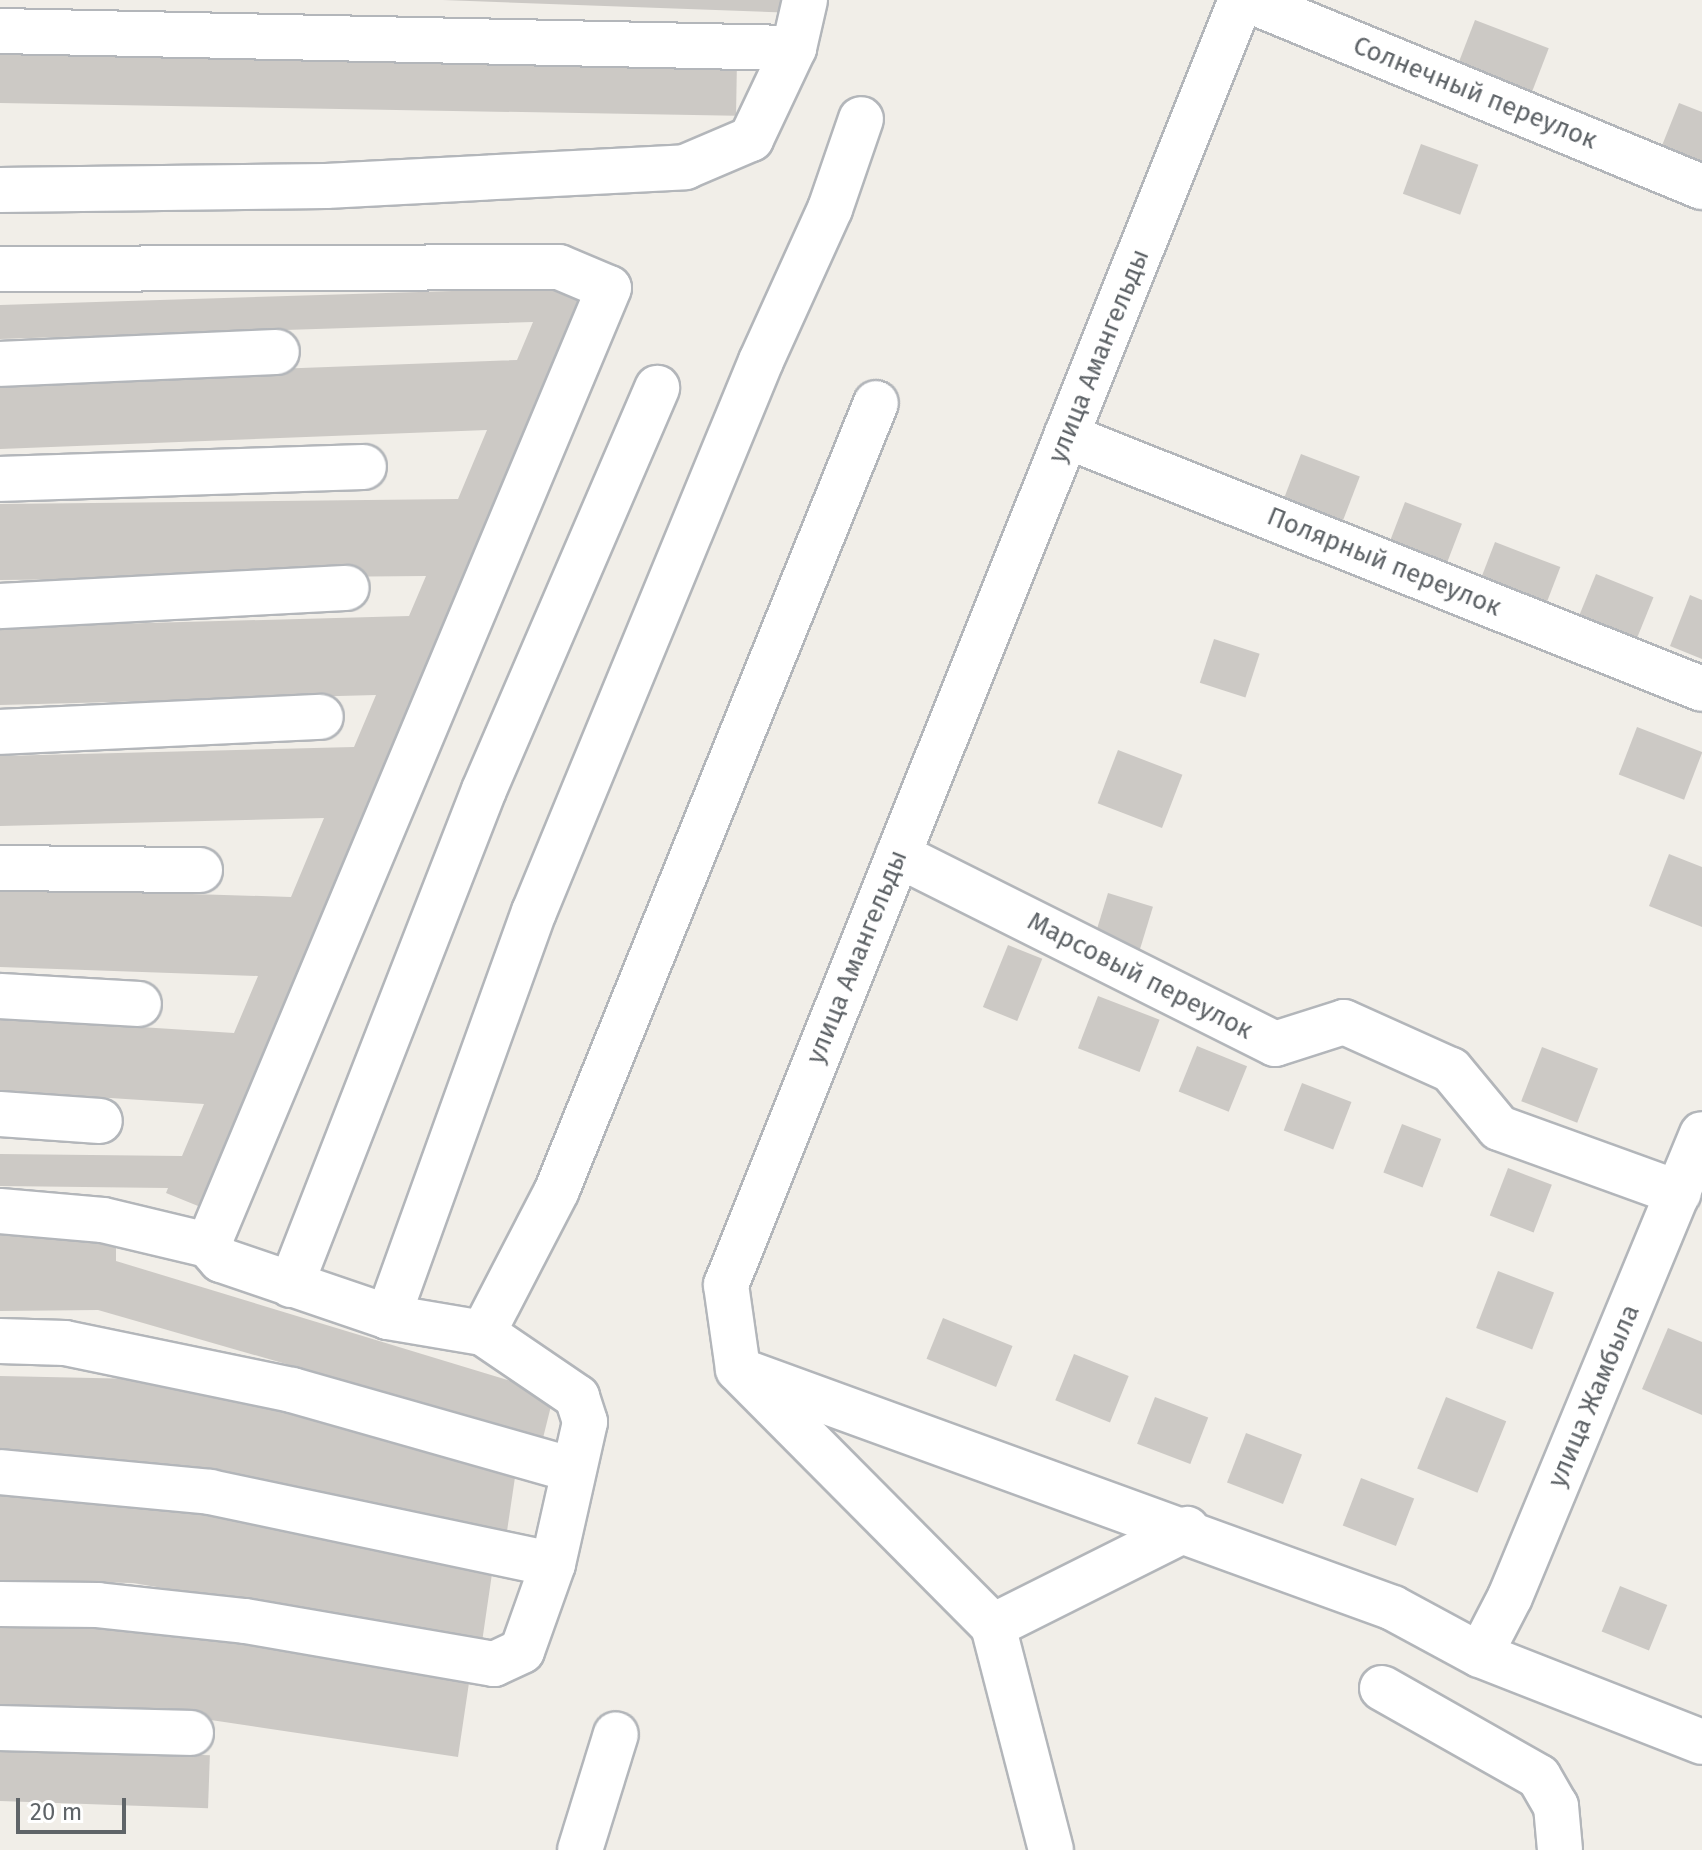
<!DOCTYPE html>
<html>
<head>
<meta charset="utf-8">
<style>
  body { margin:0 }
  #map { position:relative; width:1702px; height:1850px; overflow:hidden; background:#f1eee8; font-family:"Fira Sans",sans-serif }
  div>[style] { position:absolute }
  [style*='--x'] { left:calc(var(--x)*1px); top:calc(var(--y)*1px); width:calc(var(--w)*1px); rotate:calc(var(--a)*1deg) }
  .building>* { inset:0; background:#ccc9c5; transform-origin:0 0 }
  .roads { filter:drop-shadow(2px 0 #b3b6ba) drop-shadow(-2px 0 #b3b6ba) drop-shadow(0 2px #b3b6ba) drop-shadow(0 -2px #b3b6ba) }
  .minor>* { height:44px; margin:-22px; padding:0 22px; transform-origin:22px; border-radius:22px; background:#fff }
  span { translate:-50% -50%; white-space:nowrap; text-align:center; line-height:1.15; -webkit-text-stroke:8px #fff; paint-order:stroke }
  .street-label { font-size:26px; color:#5f6468 }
  .scale { position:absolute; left:16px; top:1798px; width:110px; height:36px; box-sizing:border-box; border:4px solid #5f6468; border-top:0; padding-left:10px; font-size:24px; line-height:28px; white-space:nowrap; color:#5f6468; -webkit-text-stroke:6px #fff; paint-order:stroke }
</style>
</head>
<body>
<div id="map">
  <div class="building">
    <div style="clip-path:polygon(443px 0,797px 0,797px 13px)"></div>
    <div style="left:1475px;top:20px;width:79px;height:56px;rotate:21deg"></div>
    <div style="left:0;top:53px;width:737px;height:50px;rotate:1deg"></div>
    <div style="clip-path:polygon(1679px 103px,1702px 112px,1702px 170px,1659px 153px)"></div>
    <div style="left:1421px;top:144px;width:61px;height:53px;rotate:20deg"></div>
    <div style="clip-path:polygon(551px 280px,586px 294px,203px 1208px,166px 1193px,168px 1188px,0 1186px,0 1154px,182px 1156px,204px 1104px,0 1091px,0 1018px,234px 1033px,258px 976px,0 967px,0 888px,291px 897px,324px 818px,0 826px,0 756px,354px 747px,376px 695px,0 705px,0 627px,409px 616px,426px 576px,0 580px,0 504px,458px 499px,487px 430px,0 449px,0 379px,517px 360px,533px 322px,0 339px,0 305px,547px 288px)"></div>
    <div style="left:1301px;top:454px;width:63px;height:50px;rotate:21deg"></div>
    <div style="left:1405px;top:502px;width:61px;height:44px;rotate:21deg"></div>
    <div style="left:1495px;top:542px;width:70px;height:41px;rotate:21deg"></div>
    <div style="left:1596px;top:574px;width:62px;height:45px;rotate:22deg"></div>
    <div style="clip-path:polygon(1690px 595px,1702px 600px,1702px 659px,1670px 646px)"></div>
    <div style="left:1214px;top:639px;width:48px;height:46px;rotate:18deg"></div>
    <div style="left:1637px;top:727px;width:70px;height:51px;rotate:21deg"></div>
    <div style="left:1118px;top:750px;width:69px;height:57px;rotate:21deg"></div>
    <div style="clip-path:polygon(1669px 854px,1702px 867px,1702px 927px,1649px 906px)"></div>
    <div style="left:1108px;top:893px;width:47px;height:46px;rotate:17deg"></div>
    <div style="left:1008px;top:945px;width:37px;height:67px;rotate:22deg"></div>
    <div style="left:1098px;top:996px;width:66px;height:56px;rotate:21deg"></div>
    <div style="left:1197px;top:1046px;width:54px;height:49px;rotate:22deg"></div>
    <div style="left:1542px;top:1047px;width:60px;height:58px;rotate:21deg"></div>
    <div style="left:1302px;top:1083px;width:53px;height:51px;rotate:21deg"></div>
    <div style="left:1402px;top:1124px;width:42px;height:52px;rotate:21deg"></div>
    <div style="left:1508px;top:1168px;width:47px;height:51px;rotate:21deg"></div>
    <div style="clip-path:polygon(0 1234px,116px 1234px,116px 1261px,554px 1394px,543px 1438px,98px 1310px,0 1311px)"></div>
    <div style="left:1498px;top:1271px;width:60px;height:61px;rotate:21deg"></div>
    <div style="left:943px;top:1318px;width:75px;height:44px;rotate:22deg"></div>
    <div style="clip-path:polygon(1668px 1328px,1702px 1342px,1702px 1415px,1642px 1389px)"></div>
    <div style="left:1074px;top:1354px;width:59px;height:50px;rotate:22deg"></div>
    <div style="clip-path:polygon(0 1376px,140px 1379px,518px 1457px,506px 1538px,0 1462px)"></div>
    <div style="left:1155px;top:1397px;width:57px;height:50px;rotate:21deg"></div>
    <div style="left:1446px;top:1397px;width:65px;height:77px;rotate:22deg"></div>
    <div style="left:1246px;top:1433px;width:60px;height:53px;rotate:21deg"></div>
    <div style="left:1361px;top:1478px;width:57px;height:51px;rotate:21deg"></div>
    <div style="clip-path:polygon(93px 1494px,494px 1560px,482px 1642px,133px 1583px,0 1580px,0 1495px)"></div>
    <div style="left:1620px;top:1586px;width:51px;height:49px;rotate:22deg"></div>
    <div style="clip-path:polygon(0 1621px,104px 1621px,470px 1676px,458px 1757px,144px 1710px,0 1707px)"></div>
    <div style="left:0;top:1748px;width:210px;height:53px;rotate:2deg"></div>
  </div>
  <div class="roads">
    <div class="minor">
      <div style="--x:1248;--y:0;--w:491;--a:22.4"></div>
      <div style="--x:0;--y:31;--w:794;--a:1.23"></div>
      <div style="--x:0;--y:190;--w:326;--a:-0.7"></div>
      <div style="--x:326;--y:186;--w:360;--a:-3"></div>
      <div style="--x:685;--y:167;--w:72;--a:-23"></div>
      <div style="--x:751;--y:139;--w:101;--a:-64.7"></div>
      <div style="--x:794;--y:48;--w:49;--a:-77.1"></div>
      <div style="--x:0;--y:269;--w:559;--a:-0.2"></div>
      <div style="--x:559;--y:267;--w:54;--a:22.8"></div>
      <div style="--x:609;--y:288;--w:1038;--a:112.73"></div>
      <div style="--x:0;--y:364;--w:277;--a:-2.5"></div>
      <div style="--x:1066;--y:436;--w:684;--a:21.69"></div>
      <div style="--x:0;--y:479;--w:364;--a:-1.9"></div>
      <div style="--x:0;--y:606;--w:347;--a:-3"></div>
      <div style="--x:0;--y:732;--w:321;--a:-2.7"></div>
      <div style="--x:898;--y:855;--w:422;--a:26.6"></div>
      <div style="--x:1275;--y:1044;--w:72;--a:-17.7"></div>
      <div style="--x:1344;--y:1022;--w:117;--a:24.2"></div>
      <div style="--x:1451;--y:1070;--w:75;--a:50.4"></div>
      <div style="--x:1499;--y:1128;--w:191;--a:19.9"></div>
      <div style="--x:0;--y:868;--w:200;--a:0.6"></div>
      <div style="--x:0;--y:996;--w:139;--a:3.3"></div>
      <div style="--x:0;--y:1114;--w:100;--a:4"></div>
      <div style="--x:0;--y:1211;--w:103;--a:5"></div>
      <div style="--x:103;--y:1220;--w:108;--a:13.4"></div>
      <div style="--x:208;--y:1245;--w:20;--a:49"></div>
      <div style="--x:221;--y:1260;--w:176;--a:18.8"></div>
      <div style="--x:388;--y:1317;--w:96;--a:9.6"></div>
      <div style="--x:483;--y:1333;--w:114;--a:34.2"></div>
      <div style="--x:577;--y:1397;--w:26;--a:72"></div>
      <div style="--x:585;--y:1422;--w:146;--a:102.7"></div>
      <div style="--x:553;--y:1564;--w:92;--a:109.6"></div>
      <div style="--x:522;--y:1651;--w:31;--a:155"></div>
      <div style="--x:494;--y:1664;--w:253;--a:-170.2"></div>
      <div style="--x:245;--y:1621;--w:148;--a:-173.8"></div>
      <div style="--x:98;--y:1605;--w:98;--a:-179.4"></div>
      <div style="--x:291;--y:1285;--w:531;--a:-68.7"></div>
      <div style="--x:484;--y:790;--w:438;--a:-66.7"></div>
      <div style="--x:388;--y:1317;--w:431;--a:-70.2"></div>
      <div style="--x:534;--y:912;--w:596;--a:-67.61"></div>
      <div style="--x:761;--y:361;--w:167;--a:-65.6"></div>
      <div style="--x:830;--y:209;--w:95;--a:-71"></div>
      <div style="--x:483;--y:1333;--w:161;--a:-62.6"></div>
      <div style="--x:557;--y:1190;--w:849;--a:-67.94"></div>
      <div style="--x:0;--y:1341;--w:65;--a:1.8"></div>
      <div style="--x:65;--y:1343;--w:232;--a:11.7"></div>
      <div style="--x:292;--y:1390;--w:289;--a:15.9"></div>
      <div style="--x:750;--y:1374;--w:684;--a:20"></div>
      <div style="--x:1393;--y:1608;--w:99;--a:28.4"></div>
      <div style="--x:1480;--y:1655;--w:238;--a:21.4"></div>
      <div style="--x:0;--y:1472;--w:211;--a:5.4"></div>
      <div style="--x:210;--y:1492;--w:350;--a:11.9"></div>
      <div style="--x:993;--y:1626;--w:217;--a:-26.6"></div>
      <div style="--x:1480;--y:1655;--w:65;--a:-62.7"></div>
      <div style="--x:1510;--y:1597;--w:501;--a:-67.48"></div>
      <div style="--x:1382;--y:1688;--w:180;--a:29.5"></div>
      <div style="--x:1539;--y:1777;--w:34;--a:60"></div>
      <div style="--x:1556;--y:1806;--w:44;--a:84.8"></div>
      <div style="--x:0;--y:1728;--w:191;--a:1.5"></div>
      <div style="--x:580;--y:1850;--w:121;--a:-72.8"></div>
      <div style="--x:1051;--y:1850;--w:231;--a:-104.5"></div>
      <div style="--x:993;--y:1626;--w:362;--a:-134.8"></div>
      <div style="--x:738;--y:1369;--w:85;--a:-98.1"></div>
      <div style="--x:726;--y:1285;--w:1384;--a:-68.16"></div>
    </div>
  </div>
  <div class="street-label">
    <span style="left:1475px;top:93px;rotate:22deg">Солнечный переулок</span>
    <span style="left:1099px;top:356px;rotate:-68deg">улица Амангельды</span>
    <span style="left:1384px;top:562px;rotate:22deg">Полярный переулок</span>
    <span style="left:857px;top:957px;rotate:-68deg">улица Амангельды</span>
    <span style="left:1140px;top:976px;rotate:27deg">Марсовый переулок</span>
    <span style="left:1594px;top:1396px;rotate:-67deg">улица Жамбыла</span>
  </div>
  <div class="scale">20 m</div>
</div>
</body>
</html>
